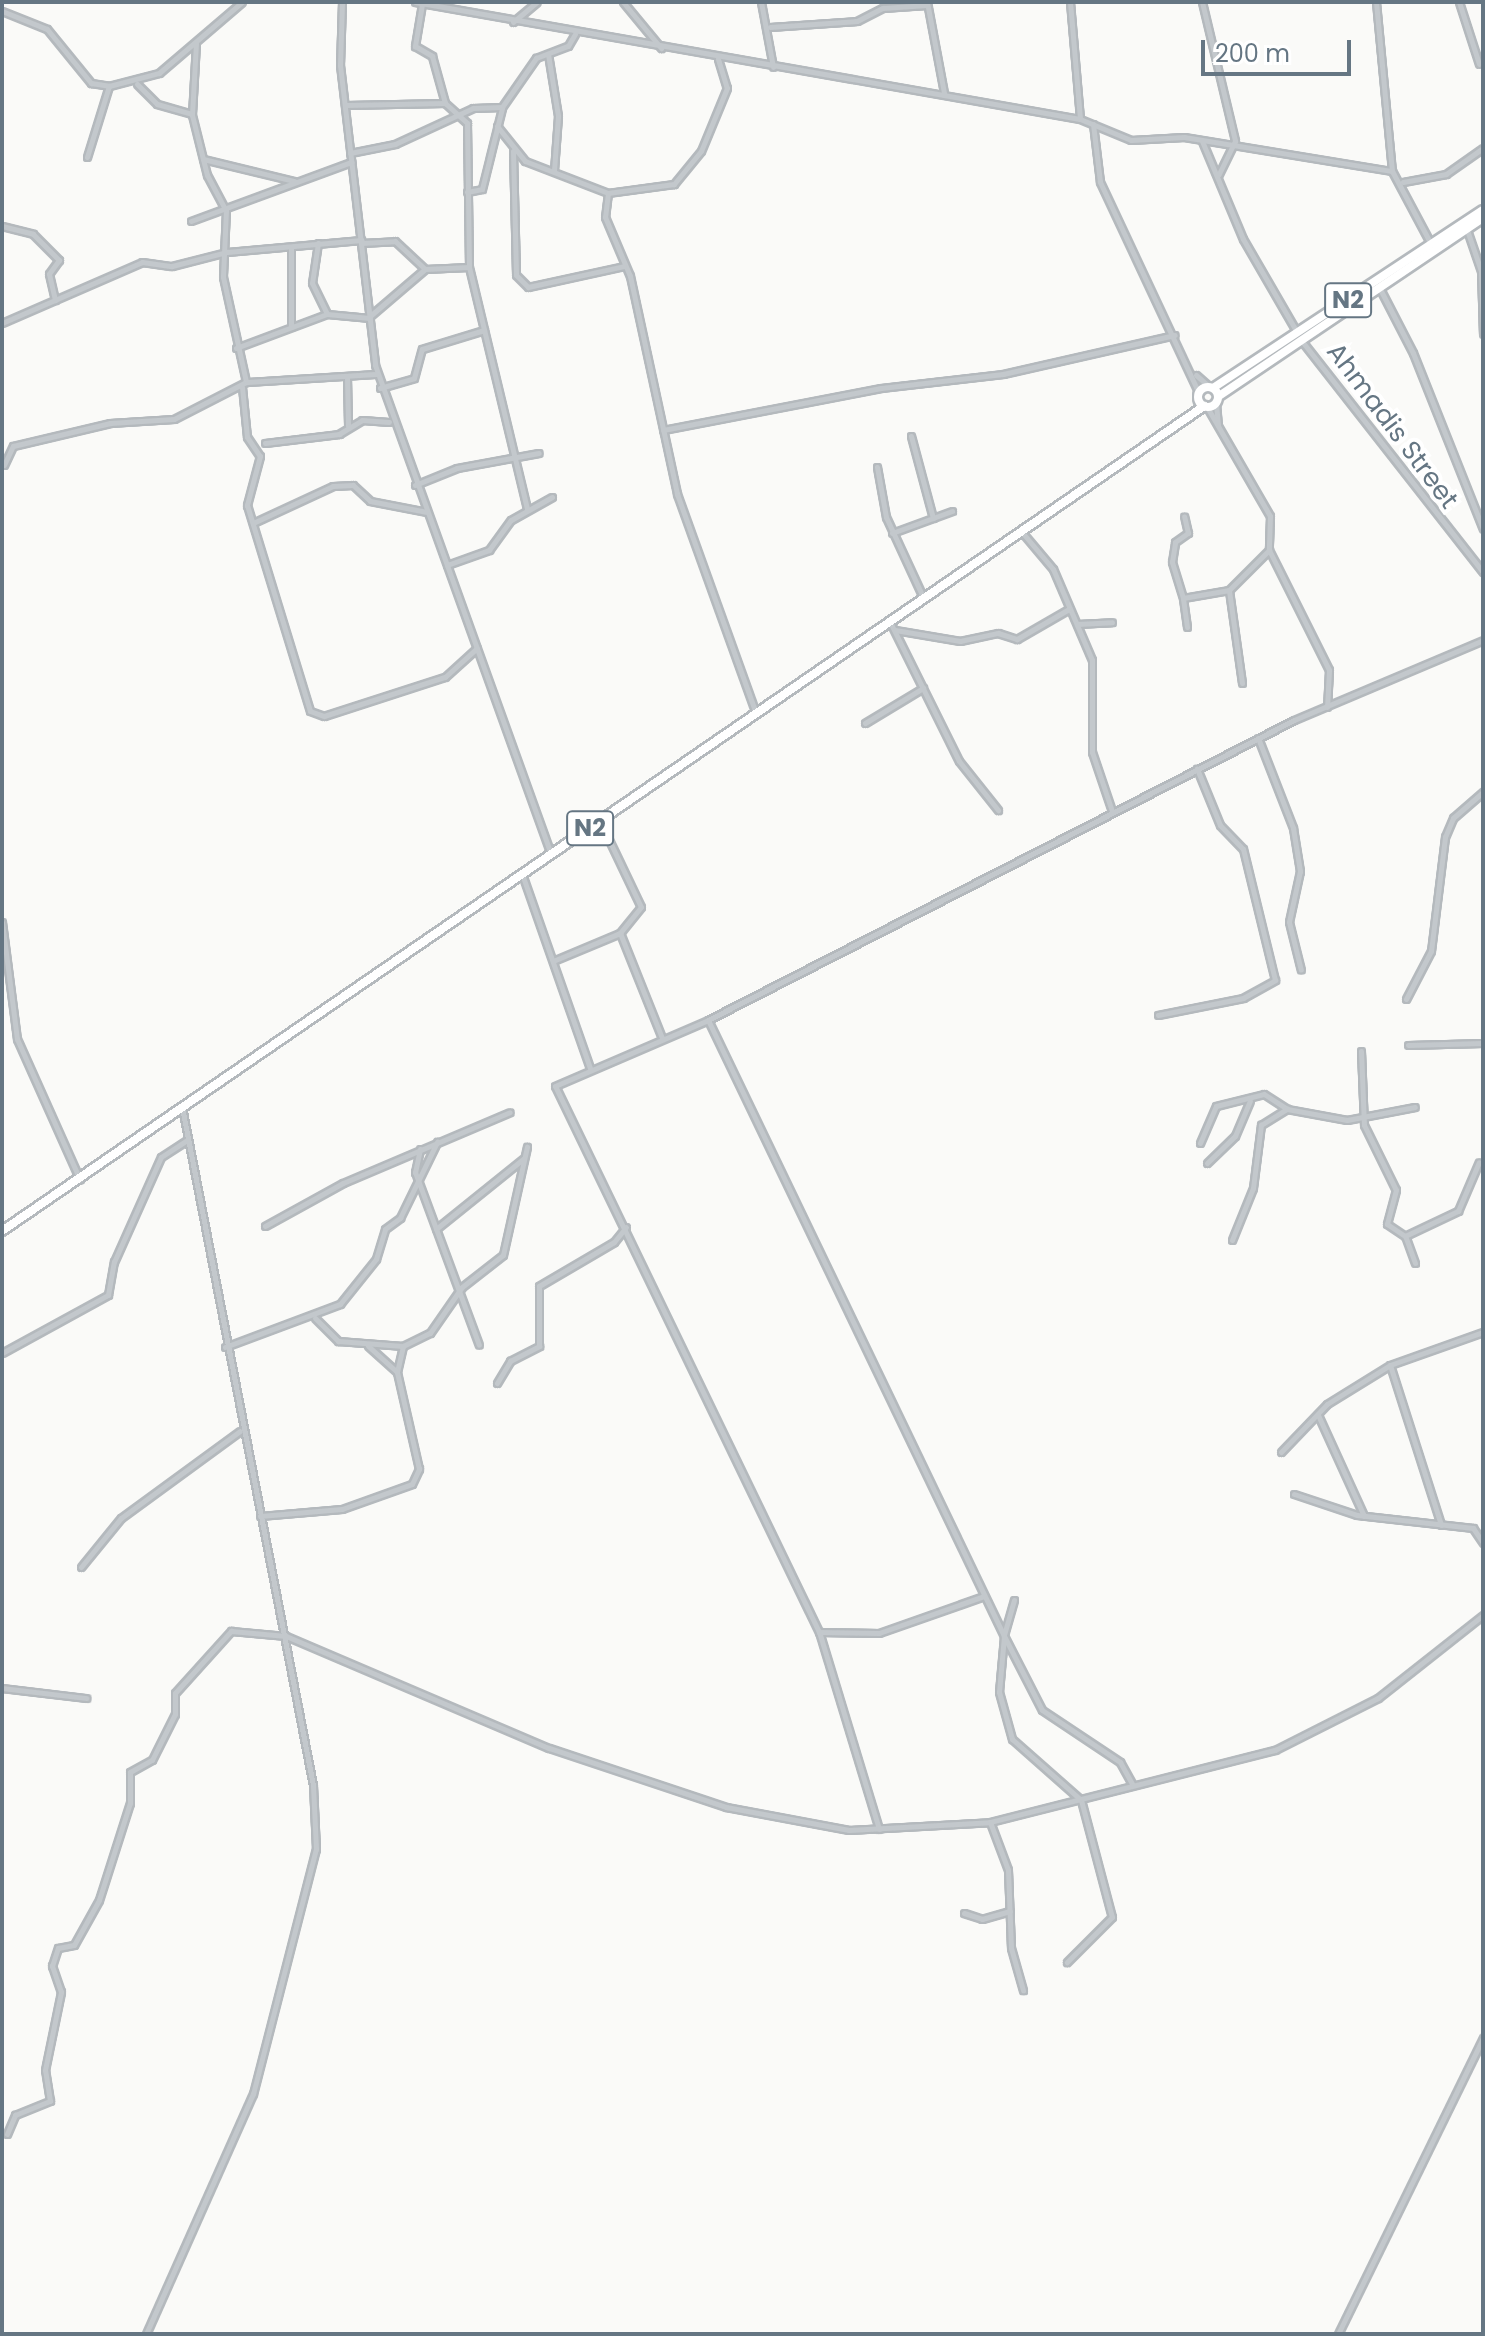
<!DOCTYPE html>
<html>
<head>
<meta charset="utf-8">
<style>
  body { margin:0 }
  #map { position:relative; width:1485px; height:2336px; overflow:hidden; background:#fafaf8; font-family:Poppins,sans-serif }
  div>[style] { position:absolute }
  [style*='--x'] { left:calc(var(--x)*1px); top:calc(var(--y)*1px); width:calc(var(--w)*1px); rotate:calc(var(--a)*1deg) }
  .roads { filter:drop-shadow(2px 0 #b4b9bd) drop-shadow(-2px 0 #b4b9bd) drop-shadow(0 2px #b4b9bd) drop-shadow(0 -2px #b4b9bd) }
  .minor>* { height:5px; margin:-2.5px; padding:0 2.5px; transform-origin:2.5px; border-radius:2.5px; background:#c3c8cc }
  .trunk>* { height:8px; margin:-4px; padding:0 4px; transform-origin:4px; border-radius:4px; background:#fff }
  .trunk>.ring { margin:-4px; padding:0; box-sizing:content-box; background:none; border:8px solid #fff; border-radius:50% }
  span { translate:-50% -50%; white-space:nowrap; text-align:center; line-height:1.15; -webkit-text-stroke:8px #fff; paint-order:stroke }
  .shield-label span { padding:2px 6px; background:#fff; border:2px solid; border-radius:6px; -webkit-text-stroke-width:0 }
  .shield-label { font-size:24px; color:#657683; font-weight:700 }
  .street-label { font-size:26px; color:#657683 }
  .frame { position:absolute; inset:0; border:4px solid #657683; pointer-events:none }
  .scale { position:absolute; left:1201px; top:40px; width:150px; height:36px; box-sizing:border-box; border:4px solid #657683; border-top:0; padding-left:10px; font-size:24px; line-height:28px; white-space:nowrap; color:#657683; -webkit-text-stroke:6px #fff; paint-order:stroke }
</style>
</head>
<body>
<div id="map">
  <div class="roads">
    <div class="minor">
      <div style="--x:342;--y:2;--w:63;--a:91.8"></div>
      <div style="--x:340;--y:65;--w:302;--a:83.3"></div>
      <div style="--x:375;--y:365;--w:520;--a:70.21"></div>
      <div style="--x:415;--y:2;--w:675;--a:9.98"></div>
      <div style="--x:1080;--y:119;--w:55;--a:22.4"></div>
      <div style="--x:1131;--y:140;--w:53;--a:-3.2"></div>
      <div style="--x:1184;--y:137;--w:211;--a:9.3"></div>
      <div style="--x:1392;--y:171;--w:83;--a:61.9"></div>
      <div style="--x:623;--y:2;--w:60;--a:50.4"></div>
      <div style="--x:761;--y:2;--w:66;--a:79.5"></div>
      <div style="--x:927;--y:2;--w:93;--a:79.4"></div>
      <div style="--x:1070;--y:2;--w:117;--a:85.1"></div>
      <div style="--x:1202;--y:2;--w:143;--a:76.6"></div>
      <div style="--x:1235;--y:141;--w:37;--a:116"></div>
      <div style="--x:1376;--y:2;--w:170;--a:84.6"></div>
      <div style="--x:1459;--y:2;--w:65;--a:72.1"></div>
      <div style="--x:422;--y:4;--w:43;--a:99.5"></div>
      <div style="--x:415;--y:46;--w:20;--a:30"></div>
      <div style="--x:432;--y:56;--w:49;--a:74.5"></div>
      <div style="--x:445;--y:103;--w:30;--a:42"></div>
      <div style="--x:467;--y:123;--w:144;--a:89.2"></div>
      <div style="--x:469;--y:267;--w:249;--a:76.5"></div>
      <div style="--x:2;--y:11;--w:48;--a:21.8"></div>
      <div style="--x:47;--y:29;--w:70;--a:50.8"></div>
      <div style="--x:91;--y:83;--w:18;--a:9"></div>
      <div style="--x:109;--y:86;--w:52;--a:-14.6"></div>
      <div style="--x:159;--y:73;--w:109;--a:-40.5"></div>
      <div style="--x:513;--y:22;--w:31;--a:-40"></div>
      <div style="--x:770;--y:27;--w:87;--a:-3.9"></div>
      <div style="--x:857;--y:21;--w:29;--a:-27"></div>
      <div style="--x:883;--y:8;--w:44;--a:-3.9"></div>
      <div style="--x:196;--y:43;--w:72;--a:93.2"></div>
      <div style="--x:192;--y:115;--w:62;--a:76"></div>
      <div style="--x:207;--y:175;--w:40;--a:62"></div>
      <div style="--x:226;--y:210;--w:67;--a:92.6"></div>
      <div style="--x:223;--y:277;--w:107;--a:77.6"></div>
      <div style="--x:548;--y:54;--w:63;--a:80.8"></div>
      <div style="--x:558;--y:116;--w:55;--a:94.2"></div>
      <div style="--x:718;--y:59;--w:30;--a:73"></div>
      <div style="--x:727;--y:88;--w:68;--a:112.4"></div>
      <div style="--x:701;--y:151;--w:43;--a:129.3"></div>
      <div style="--x:674;--y:184;--w:67;--a:172.2"></div>
      <div style="--x:608;--y:193;--w:24;--a:97"></div>
      <div style="--x:605;--y:217;--w:64;--a:67"></div>
      <div style="--x:630;--y:276;--w:223;--a:77.8"></div>
      <div style="--x:677;--y:494;--w:233;--a:70.2"></div>
      <div style="--x:137;--y:84;--w:28;--a:45"></div>
      <div style="--x:157;--y:104;--w:36;--a:16"></div>
      <div style="--x:346;--y:105;--w:99;--a:-1.2"></div>
      <div style="--x:1093;--y:124;--w:58;--a:83.1"></div>
      <div style="--x:1100;--y:182;--w:233;--a:64.9"></div>
      <div style="--x:497;--y:126;--w:45;--a:51.3"></div>
      <div style="--x:525;--y:161;--w:89;--a:21.1"></div>
      <div style="--x:1202;--y:141;--w:106;--a:67.3"></div>
      <div style="--x:1243;--y:239;--w:108;--a:59.9"></div>
      <div style="--x:513;--y:151;--w:124;--a:88.6"></div>
      <div style="--x:516;--y:275;--w:17;--a:45"></div>
      <div style="--x:528;--y:287;--w:98;--a:-12.3"></div>
      <div style="--x:350;--y:153;--w:46;--a:-11.3"></div>
      <div style="--x:395;--y:144;--w:86;--a:-24.8"></div>
      <div style="--x:473;--y:108;--w:29;--a:-2"></div>
      <div style="--x:502;--y:107;--w:60;--a:-55.2"></div>
      <div style="--x:536;--y:58;--w:34;--a:-21"></div>
      <div style="--x:568;--y:46;--w:14;--a:-60"></div>
      <div style="--x:87;--y:157;--w:74;--a:-72.8"></div>
      <div style="--x:203;--y:159;--w:94;--a:13.6"></div>
      <div style="--x:1403;--y:182;--w:44;--a:-10.5"></div>
      <div style="--x:1446;--y:174;--w:45;--a:-35.1"></div>
      <div style="--x:467;--y:192;--w:15;--a:-11"></div>
      <div style="--x:482;--y:189;--w:83;--a:-76.1"></div>
      <div style="--x:191;--y:221;--w:171;--a:-20.2"></div>
      <div style="--x:2;--y:226;--w:32;--a:14"></div>
      <div style="--x:33;--y:234;--w:37;--a:45"></div>
      <div style="--x:59;--y:260;--w:17;--a:126"></div>
      <div style="--x:49;--y:274;--w:27;--a:77"></div>
      <div style="--x:1467;--y:230;--w:43;--a:71.1"></div>
      <div style="--x:1481;--y:271;--w:63;--a:88.2"></div>
      <div style="--x:318;--y:243;--w:40;--a:98.5"></div>
      <div style="--x:312;--y:283;--w:34;--a:64"></div>
      <div style="--x:361;--y:243;--w:34;--a:-3"></div>
      <div style="--x:395;--y:241;--w:41;--a:43"></div>
      <div style="--x:291;--y:247;--w:80;--a:90"></div>
      <div style="--x:1380;--y:289;--w:72;--a:62.7"></div>
      <div style="--x:1413;--y:353;--w:189;--a:68.3"></div>
      <div style="--x:370;--y:316;--w:72;--a:-40.5"></div>
      <div style="--x:425;--y:269;--w:44;--a:-2.6"></div>
      <div style="--x:2;--y:323;--w:153;--a:-23.5"></div>
      <div style="--x:142;--y:262;--w:30;--a:8"></div>
      <div style="--x:172;--y:266;--w:57;--a:-14.3"></div>
      <div style="--x:227;--y:252;--w:135;--a:-5.1"></div>
      <div style="--x:1301;--y:340;--w:295;--a:51.9"></div>
      <div style="--x:236;--y:348;--w:97;--a:-20.5"></div>
      <div style="--x:327;--y:314;--w:43;--a:5.3"></div>
      <div style="--x:1196;--y:375;--w:18;--a:41"></div>
      <div style="--x:347;--y:377;--w:49;--a:88.8"></div>
      <div style="--x:242;--y:387;--w:50;--a:84.3"></div>
      <div style="--x:247;--y:437;--w:23;--a:56"></div>
      <div style="--x:260;--y:456;--w:51;--a:104.9"></div>
      <div style="--x:247;--y:505;--w:215;--a:73"></div>
      <div style="--x:310;--y:711;--w:15;--a:20"></div>
      <div style="--x:324;--y:716;--w:127;--a:-17.9"></div>
      <div style="--x:445;--y:677;--w:43;--a:-42.2"></div>
      <div style="--x:380;--y:388;--w:35;--a:-16"></div>
      <div style="--x:414;--y:378;--w:30;--a:-75"></div>
      <div style="--x:422;--y:349;--w:65;--a:-17"></div>
      <div style="--x:1216;--y:403;--w:21;--a:85"></div>
      <div style="--x:1207;--y:407;--w:126;--a:60"></div>
      <div style="--x:1270;--y:516;--w:34;--a:92"></div>
      <div style="--x:1269;--y:550;--w:134;--a:63.4"></div>
      <div style="--x:1329;--y:670;--w:37;--a:93"></div>
      <div style="--x:663;--y:430;--w:222;--a:-10.9"></div>
      <div style="--x:881;--y:388;--w:123;--a:-6.5"></div>
      <div style="--x:1003;--y:374;--w:176;--a:-12.8"></div>
      <div style="--x:911;--y:436;--w:85;--a:75"></div>
      <div style="--x:265;--y:443;--w:75;--a:-6.9"></div>
      <div style="--x:339;--y:434;--w:27;--a:-31"></div>
      <div style="--x:362;--y:420;--w:27;--a:4"></div>
      <div style="--x:4;--y:465;--w:21;--a:-65"></div>
      <div style="--x:13;--y:446;--w:100;--a:-13.3"></div>
      <div style="--x:110;--y:423;--w:64;--a:-3.6"></div>
      <div style="--x:174;--y:419;--w:81;--a:-27.2"></div>
      <div style="--x:246;--y:382;--w:131;--a:-3.5"></div>
      <div style="--x:877;--y:467;--w:51;--a:79.8"></div>
      <div style="--x:886;--y:517;--w:88;--a:65.2"></div>
      <div style="--x:415;--y:485;--w:45;--a:-22"></div>
      <div style="--x:457;--y:468;--w:83;--a:-10.4"></div>
      <div style="--x:253;--y:523;--w:88;--a:-24.8"></div>
      <div style="--x:333;--y:486;--w:20;--a:-3"></div>
      <div style="--x:353;--y:485;--w:23;--a:43"></div>
      <div style="--x:370;--y:501;--w:58;--a:10.9"></div>
      <div style="--x:1021;--y:531;--w:50;--a:49.9"></div>
      <div style="--x:1053;--y:569;--w:99;--a:66.8"></div>
      <div style="--x:1092;--y:660;--w:92;--a:90"></div>
      <div style="--x:1092;--y:752;--w:62;--a:71.3"></div>
      <div style="--x:892;--y:533;--w:64;--a:-20.1"></div>
      <div style="--x:447;--y:565;--w:45;--a:-19.7"></div>
      <div style="--x:489;--y:550;--w:37;--a:-54"></div>
      <div style="--x:511;--y:520;--w:47;--a:-29.3"></div>
      <div style="--x:1183;--y:598;--w:38;--a:-107"></div>
      <div style="--x:1172;--y:562;--w:20;--a:-81"></div>
      <div style="--x:1175;--y:542;--w:16;--a:-35"></div>
      <div style="--x:1188;--y:533;--w:17;--a:-103"></div>
      <div style="--x:890;--y:622;--w:155;--a:63.6"></div>
      <div style="--x:959;--y:761;--w:63;--a:51.5"></div>
      <div style="--x:1077;--y:624;--w:35;--a:-3"></div>
      <div style="--x:1187;--y:627;--w:29;--a:-98"></div>
      <div style="--x:1183;--y:598;--w:47;--a:-9.9"></div>
      <div style="--x:895;--y:630;--w:66;--a:9.6"></div>
      <div style="--x:960;--y:641;--w:39;--a:-12"></div>
      <div style="--x:998;--y:633;--w:20;--a:18"></div>
      <div style="--x:1017;--y:639;--w:60;--a:-30"></div>
      <div style="--x:1242;--y:683;--w:94;--a:-98"></div>
      <div style="--x:1229;--y:590;--w:57;--a:-45"></div>
      <div style="--x:865;--y:723;--w:68;--a:-31.1"></div>
      <div style="--x:1258;--y:738;--w:97;--a:68.7"></div>
      <div style="--x:1293;--y:828;--w:44;--a:80.8"></div>
      <div style="--x:1300;--y:871;--w:52;--a:102.2"></div>
      <div style="--x:1289;--y:922;--w:49;--a:76"></div>
      <div style="--x:600;--y:821;--w:95;--a:64.5"></div>
      <div style="--x:641;--y:907;--w:33;--a:129"></div>
      <div style="--x:620;--y:933;--w:113;--a:68.2"></div>
      <div style="--x:522;--y:874;--w:206;--a:70.7"></div>
      <div style="--x:2;--y:922;--w:118;--a:82.7"></div>
      <div style="--x:17;--y:1039;--w:154;--a:65.9"></div>
      <div style="--x:553;--y:961;--w:73;--a:-22.7"></div>
      <div style="--x:1406;--y:999;--w:54;--a:-62.5"></div>
      <div style="--x:1431;--y:951;--w:115;--a:-83"></div>
      <div style="--x:1445;--y:837;--w:21;--a:-67"></div>
      <div style="--x:1453;--y:818;--w:40;--a:-41"></div>
      <div style="--x:1158;--y:1015;--w:87;--a:-11.3"></div>
      <div style="--x:1243;--y:998;--w:37;--a:-29"></div>
      <div style="--x:1275;--y:980;--w:135;--a:-103.7"></div>
      <div style="--x:1243;--y:849;--w:33;--a:-134"></div>
      <div style="--x:1220;--y:825;--w:61;--a:-112.3"></div>
      <div style="--x:708;--y:1020;--w:683;--a:64.33"></div>
      <div style="--x:1004;--y:1636;--w:56;--a:95.1"></div>
      <div style="--x:999;--y:1692;--w:49;--a:74.5"></div>
      <div style="--x:1012;--y:1739;--w:92;--a:41.5"></div>
      <div style="--x:1081;--y:1800;--w:121;--a:75.2"></div>
      <div style="--x:1112;--y:1917;--w:64;--a:135"></div>
      <div style="--x:1408;--y:1045;--w:75;--a:-1.5"></div>
      <div style="--x:1361;--y:1051;--w:74;--a:87.7"></div>
      <div style="--x:1364;--y:1125;--w:72;--a:63.8"></div>
      <div style="--x:1396;--y:1190;--w:35;--a:105"></div>
      <div style="--x:1387;--y:1224;--w:22;--a:34"></div>
      <div style="--x:1200;--y:1143;--w:40;--a:-66.6"></div>
      <div style="--x:1216;--y:1106;--w:49;--a:-14"></div>
      <div style="--x:1264;--y:1094;--w:27;--a:33"></div>
      <div style="--x:420;--y:1149;--w:24;--a:102"></div>
      <div style="--x:415;--y:1172;--w:184;--a:69.7"></div>
      <div style="--x:1207;--y:1163;--w:39;--a:-44"></div>
      <div style="--x:1235;--y:1136;--w:38;--a:-67"></div>
      <div style="--x:265;--y:1226;--w:89;--a:-28.9"></div>
      <div style="--x:343;--y:1183;--w:181;--a:-23"></div>
      <div style="--x:436;--y:1229;--w:112;--a:-38.8"></div>
      <div style="--x:1232;--y:1240;--w:56;--a:-68"></div>
      <div style="--x:1253;--y:1188;--w:64;--a:-82.8"></div>
      <div style="--x:1261;--y:1125;--w:31;--a:-32"></div>
      <div style="--x:1287;--y:1109;--w:61;--a:10.4"></div>
      <div style="--x:1347;--y:1120;--w:69;--a:-10.8"></div>
      <div style="--x:1415;--y:1263;--w:29;--a:-110"></div>
      <div style="--x:1405;--y:1236;--w:59;--a:-25.3"></div>
      <div style="--x:1458;--y:1211;--w:53;--a:-66.8"></div>
      <div style="--x:315;--y:1318;--w:33;--a:45"></div>
      <div style="--x:338;--y:1341;--w:65;--a:4.4"></div>
      <div style="--x:225;--y:1347;--w:123;--a:-20.5"></div>
      <div style="--x:340;--y:1304;--w:58;--a:-51.3"></div>
      <div style="--x:376;--y:1259;--w:31;--a:-73"></div>
      <div style="--x:385;--y:1229;--w:19;--a:-36"></div>
      <div style="--x:400;--y:1218;--w:85;--a:-64"></div>
      <div style="--x:2;--y:1353;--w:121;--a:-28.7"></div>
      <div style="--x:108;--y:1295;--w:34;--a:-80"></div>
      <div style="--x:114;--y:1262;--w:115;--a:-65.9"></div>
      <div style="--x:161;--y:1157;--w:31;--a:-33"></div>
      <div style="--x:1390;--y:1365;--w:168;--a:72.3"></div>
      <div style="--x:397;--y:1372;--w:27;--a:-77"></div>
      <div style="--x:403;--y:1346;--w:30;--a:-26"></div>
      <div style="--x:430;--y:1333;--w:56;--a:-55.2"></div>
      <div style="--x:462;--y:1287;--w:52;--a:-38"></div>
      <div style="--x:503;--y:1255;--w:111;--a:-77.5"></div>
      <div style="--x:497;--y:1383;--w:26;--a:-59"></div>
      <div style="--x:510;--y:1361;--w:33;--a:-27"></div>
      <div style="--x:539;--y:1346;--w:60;--a:-90"></div>
      <div style="--x:539;--y:1286;--w:87;--a:-30.4"></div>
      <div style="--x:614;--y:1242;--w:19;--a:-51"></div>
      <div style="--x:1318;--y:1415;--w:111;--a:65.5"></div>
      <div style="--x:1281;--y:1452;--w:66;--a:-46.2"></div>
      <div style="--x:1327;--y:1404;--w:74;--a:-31.8"></div>
      <div style="--x:1390;--y:1365;--w:99;--a:-19.5"></div>
      <div style="--x:1294;--y:1494;--w:66;--a:18.4"></div>
      <div style="--x:1357;--y:1515;--w:117;--a:6.4"></div>
      <div style="--x:1473;--y:1528;--w:18;--a:56"></div>
      <div style="--x:260;--y:1516;--w:82;--a:-4.9"></div>
      <div style="--x:342;--y:1509;--w:74;--a:-19.7"></div>
      <div style="--x:412;--y:1484;--w:17;--a:-65"></div>
      <div style="--x:419;--y:1469;--w:99;--a:-102.8"></div>
      <div style="--x:397;--y:1372;--w:39;--a:-138"></div>
      <div style="--x:81;--y:1567;--w:63;--a:-50.8"></div>
      <div style="--x:121;--y:1518;--w:147;--a:-36.2"></div>
      <div style="--x:1014;--y:1600;--w:37;--a:106"></div>
      <div style="--x:1004;--y:1636;--w:83;--a:62.8"></div>
      <div style="--x:1042;--y:1710;--w:94;--a:33.7"></div>
      <div style="--x:1120;--y:1762;--w:26;--a:61"></div>
      <div style="--x:819;--y:1632;--w:60;--a:1"></div>
      <div style="--x:879;--y:1633;--w:111;--a:-19.4"></div>
      <div style="--x:2;--y:1688;--w:85;--a:6.8"></div>
      <div style="--x:990;--y:1822;--w:51;--a:69.4"></div>
      <div style="--x:1008;--y:1870;--w:78;--a:87.8"></div>
      <div style="--x:1011;--y:1948;--w:44;--a:74.1"></div>
      <div style="--x:879;--y:1829;--w:206;--a:-106.9"></div>
      <div style="--x:819;--y:1632;--w:606;--a:-115.8"></div>
      <div style="--x:555;--y:1086;--w:167;--a:-23.3"></div>
      <div style="--x:708;--y:1020;--w:658;--a:-27.11"></div>
      <div style="--x:1294;--y:720;--w:205;--a:-22.9"></div>
      <div style="--x:964;--y:1913;--w:19;--a:18"></div>
      <div style="--x:982;--y:1919;--w:29;--a:-16"></div>
      <div style="--x:7;--y:2134;--w:21;--a:-67"></div>
      <div style="--x:15;--y:2115;--w:38;--a:-22"></div>
      <div style="--x:50;--y:2101;--w:31;--a:-99"></div>
      <div style="--x:45;--y:2070;--w:80;--a:-78.4"></div>
      <div style="--x:61;--y:1992;--w:28;--a:-109"></div>
      <div style="--x:52;--y:1966;--w:19;--a:-72"></div>
      <div style="--x:58;--y:1948;--w:16;--a:-11"></div>
      <div style="--x:74;--y:1945;--w:51;--a:-60.9"></div>
      <div style="--x:99;--y:1900;--w:102;--a:-72.3"></div>
      <div style="--x:130;--y:1803;--w:31;--a:-90"></div>
      <div style="--x:130;--y:1772;--w:25;--a:-29"></div>
      <div style="--x:152;--y:1760;--w:51;--a:-63.4"></div>
      <div style="--x:175;--y:1714;--w:21;--a:-90"></div>
      <div style="--x:175;--y:1693;--w:84;--a:-47.9"></div>
      <div style="--x:231;--y:1631;--w:55;--a:5.2"></div>
      <div style="--x:286;--y:1636;--w:286;--a:23.1"></div>
      <div style="--x:549;--y:1748;--w:187;--a:18.4"></div>
      <div style="--x:726;--y:1807;--w:125;--a:10.6"></div>
      <div style="--x:849;--y:1830;--w:141;--a:-3.2"></div>
      <div style="--x:990;--y:1822;--w:294;--a:-14.2"></div>
      <div style="--x:1275;--y:1750;--w:115;--a:-26.8"></div>
      <div style="--x:1378;--y:1698;--w:134;--a:-38.3"></div>
      <div style="--x:146;--y:2334;--w:263;--a:-66"></div>
      <div style="--x:253;--y:2094;--w:253;--a:-75.6"></div>
      <div style="--x:316;--y:1849;--w:64;--a:-92.7"></div>
      <div style="--x:313;--y:1785;--w:691;--a:-100.94"></div>
      <div style="--x:1338;--y:2334;--w:330;--a:-63.9"></div>
    </div>
    <div class="trunk">
      <div class="ring" style="left:1198px;top:387px;width:12px;height:12px"></div>
      <div style="--x:1213;--y:388;--w:323;--a:-33.4"></div>
      <div style="--x:1219;--y:396;--w:318;--a:-34"></div>
      <div style="--x:2;--y:1231;--w:1458;--a:-34.46"></div>
    </div>
  </div>
  <div class="shield-label">
    <span style="left:1348px;top:300px">N2</span>
    <span style="left:590px;top:828px">N2</span>
  </div>
  <div class="street-label">
    <span style="left:1392px;top:426px;rotate:53deg">Ahmadis Street</span>
  </div>
  <div class="frame"></div>
  <div class="scale">200 m</div>
</div>
</body>
</html>
